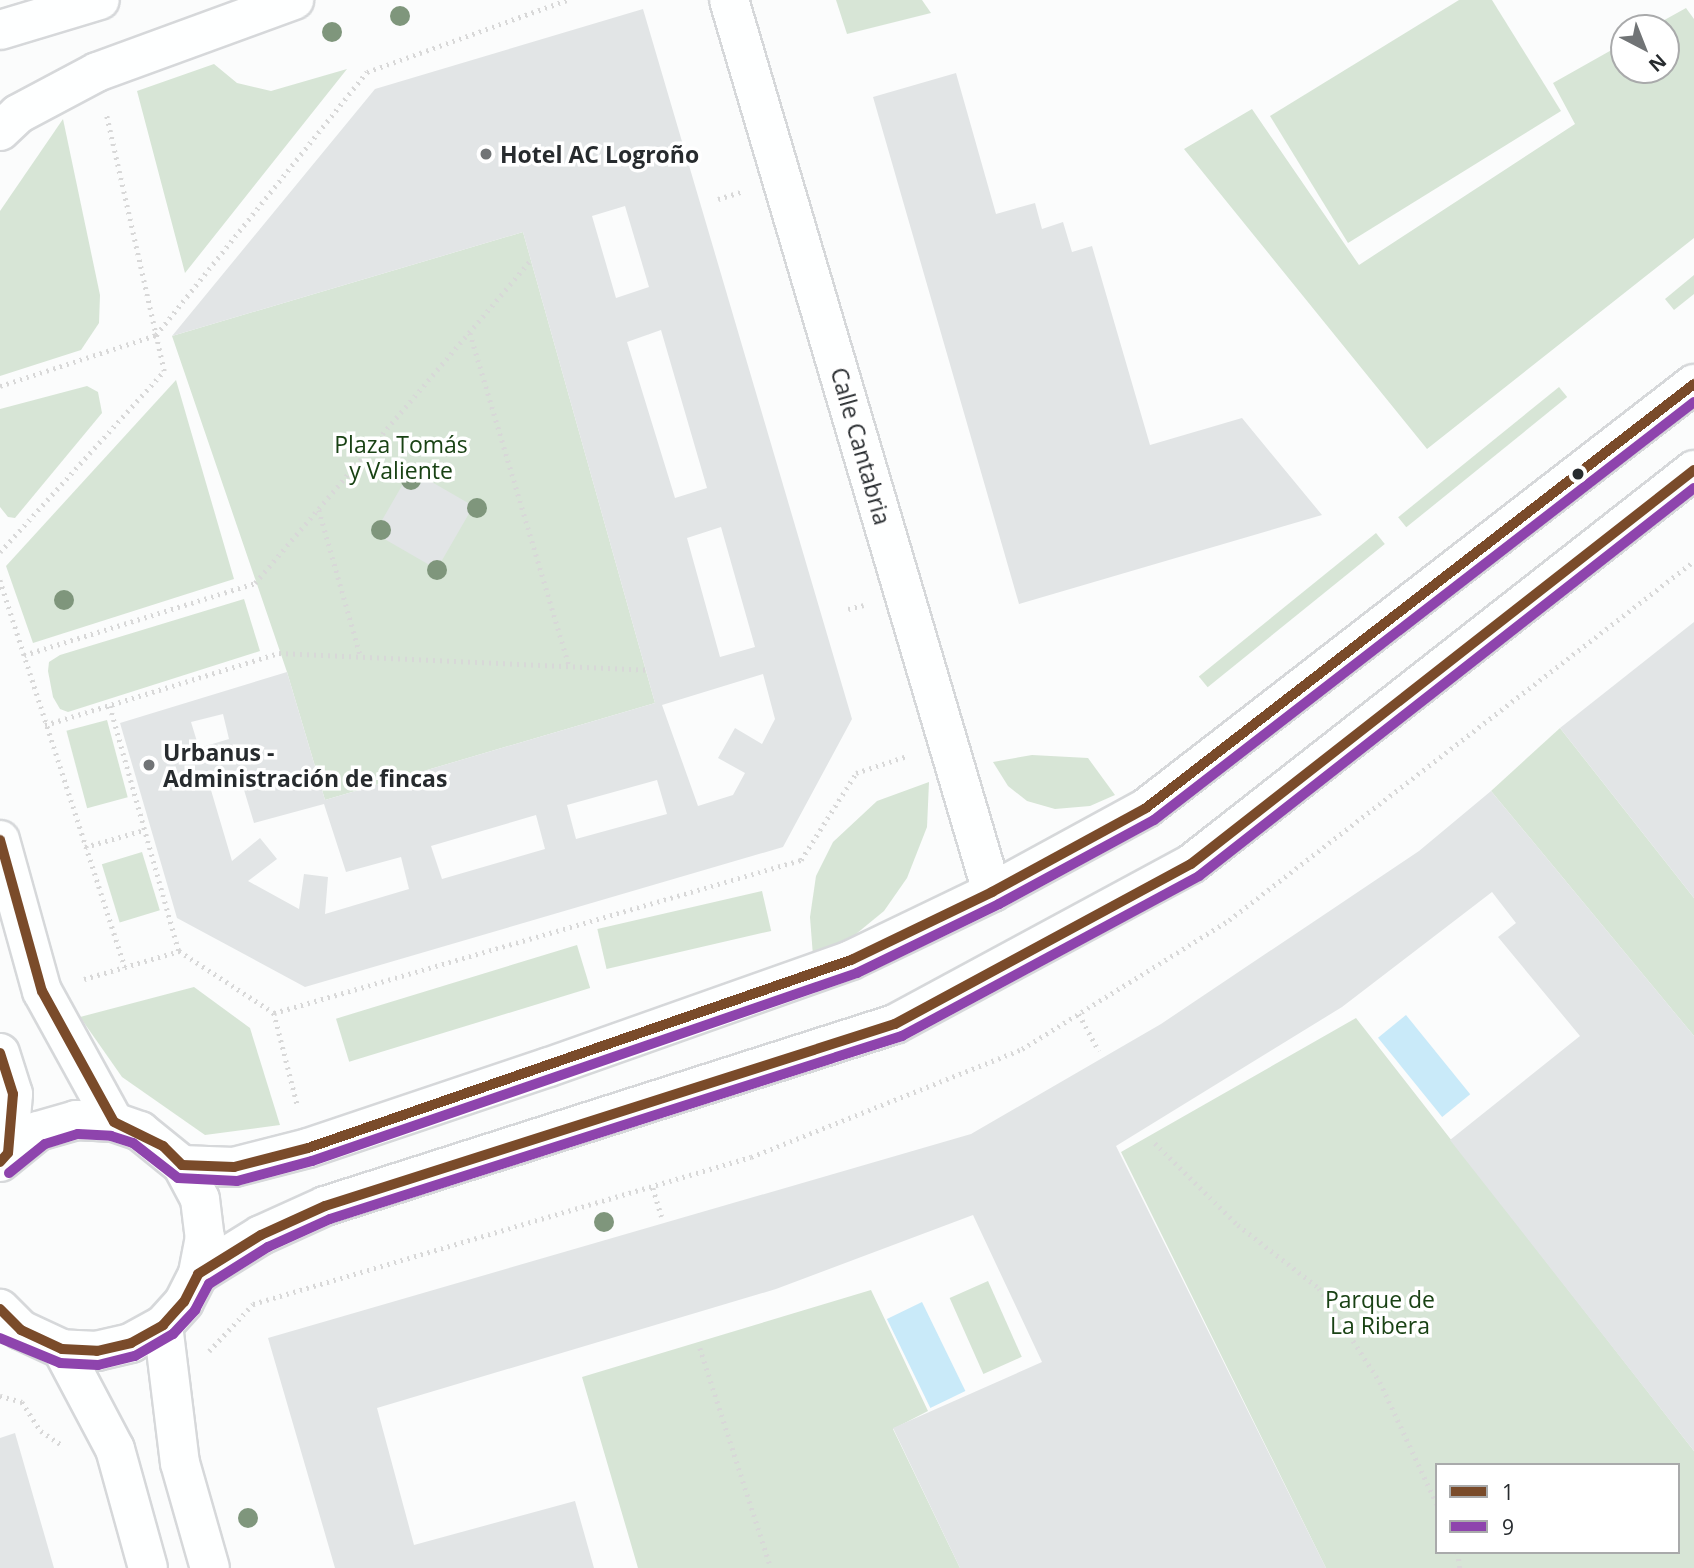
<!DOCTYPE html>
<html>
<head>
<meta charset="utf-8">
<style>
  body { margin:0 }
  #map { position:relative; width:1694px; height:1568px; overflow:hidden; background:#fbfcfc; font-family:"Open Sans",sans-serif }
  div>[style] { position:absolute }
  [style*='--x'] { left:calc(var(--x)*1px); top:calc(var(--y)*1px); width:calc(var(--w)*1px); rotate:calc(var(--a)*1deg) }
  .green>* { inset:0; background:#d7e5d6; transform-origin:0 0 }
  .water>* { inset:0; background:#c9eaf9; transform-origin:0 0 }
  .building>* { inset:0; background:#e2e5e6; transform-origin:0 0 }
  .path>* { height:4.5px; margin-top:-2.25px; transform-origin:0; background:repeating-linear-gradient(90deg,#d8d8d8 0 2px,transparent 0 7px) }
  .roads { filter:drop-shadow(2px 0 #d6d8da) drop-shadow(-2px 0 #d6d8da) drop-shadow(0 2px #d6d8da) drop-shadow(0 -2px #d6d8da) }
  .minor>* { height:38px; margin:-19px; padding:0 19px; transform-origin:19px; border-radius:19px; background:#feffff }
  .secondary>* { height:38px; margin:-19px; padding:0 19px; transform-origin:19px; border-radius:19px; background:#feffff }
  .bus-1>* { height:10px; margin:-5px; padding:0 5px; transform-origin:5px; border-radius:5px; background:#7a4b2a }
  .bus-2>* { height:10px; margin:-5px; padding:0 5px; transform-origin:5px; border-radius:5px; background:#8e44ad }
  .trees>* { width:20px; height:20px; margin:-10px; border-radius:50%; background:#7f967c }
  .dots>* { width:19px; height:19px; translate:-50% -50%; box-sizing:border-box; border:4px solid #fff; border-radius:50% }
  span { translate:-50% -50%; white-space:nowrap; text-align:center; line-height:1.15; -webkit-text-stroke:7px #fff; paint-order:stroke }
  .poi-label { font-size:23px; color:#272b2e; font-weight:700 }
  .left { translate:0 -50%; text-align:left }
  .park-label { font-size:23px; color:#194214 }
  .street-label { font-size:23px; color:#272b2e }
  .legend { position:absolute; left:1435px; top:1463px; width:245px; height:91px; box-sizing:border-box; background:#fff; border:2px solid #a9aaab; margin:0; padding:9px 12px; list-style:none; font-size:21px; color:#272b2e }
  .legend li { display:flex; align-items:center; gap:14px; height:35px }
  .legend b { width:35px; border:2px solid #a9aaab }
  .north { position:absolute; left:1610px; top:14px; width:70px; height:70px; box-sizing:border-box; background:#fff; border:2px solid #a9aaab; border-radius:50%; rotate:138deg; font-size:19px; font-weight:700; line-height:28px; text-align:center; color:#272b2e }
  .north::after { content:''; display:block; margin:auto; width:24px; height:32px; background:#717476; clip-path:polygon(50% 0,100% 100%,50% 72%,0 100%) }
</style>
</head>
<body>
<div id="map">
  <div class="green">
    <div style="clip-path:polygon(836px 0,922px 0,931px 13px,847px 34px)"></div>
    <div style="clip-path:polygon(1459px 0,1492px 0,1561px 111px,1348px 243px,1270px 116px)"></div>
    <div style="clip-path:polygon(1686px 8px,1694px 19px,1694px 238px,1427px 449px,1184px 149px,1252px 109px,1359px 265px,1575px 124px,1553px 83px,1624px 43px,1624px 70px,1666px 70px,1666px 28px,1650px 28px)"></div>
    <div style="clip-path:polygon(214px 64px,237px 83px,271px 91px,347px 69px,185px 273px,137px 91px)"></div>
    <div style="clip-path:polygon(63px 119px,100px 295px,99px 323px,81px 350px,0 376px,0 211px)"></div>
    <div style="clip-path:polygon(523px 232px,655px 703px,325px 800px,287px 672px,172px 336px)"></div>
    <div style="clip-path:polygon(1694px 275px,1694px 294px,1674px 310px,1665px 299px)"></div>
    <div style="clip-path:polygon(176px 380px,234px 579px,33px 643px,6px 566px)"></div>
    <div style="clip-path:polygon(87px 386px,98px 392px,102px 413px,15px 518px,8px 517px,0 507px,0 409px)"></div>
    <div style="left:1559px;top:387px;width:13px;height:207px;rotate:51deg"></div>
    <div style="left:1376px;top:533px;width:14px;height:228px;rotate:51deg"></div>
    <div style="clip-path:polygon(244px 599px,260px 651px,68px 712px,60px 709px,53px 697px,48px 671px,49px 662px,60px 655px)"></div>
    <div style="left:107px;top:720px;width:80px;height:42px;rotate:75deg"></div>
    <div style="clip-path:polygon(1560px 728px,1694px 898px,1694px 1036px,1491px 791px)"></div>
    <div style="clip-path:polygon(1032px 755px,1088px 758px,1115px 795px,1090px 806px,1055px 809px,1027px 801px,1008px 786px,993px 762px)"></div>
    <div style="clip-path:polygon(929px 782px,927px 827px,907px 878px,884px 911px,845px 943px,813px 956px,810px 917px,816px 876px,833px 842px,877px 801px)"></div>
    <div style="left:142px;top:852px;width:61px;height:42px;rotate:73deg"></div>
    <div style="left:762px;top:891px;width:41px;height:169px;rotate:77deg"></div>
    <div style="left:577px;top:945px;width:45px;height:252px;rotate:73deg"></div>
    <div style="clip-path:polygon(194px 987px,250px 1028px,280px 1125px,205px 1135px,122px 1077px,80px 1017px)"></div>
    <div style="clip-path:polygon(evenodd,1356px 1018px,1694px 1451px,1694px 1568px,1326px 1568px,1121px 1152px,1356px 1018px,1437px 1465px,1678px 1465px,1678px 1552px,1437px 1552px,1437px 1465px)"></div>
    <div style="left:988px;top:1281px;width:83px;height:42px;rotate:66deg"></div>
    <div style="clip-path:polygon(871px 1290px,928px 1411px,893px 1429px,960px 1568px,638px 1568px,582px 1377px)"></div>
  </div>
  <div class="water">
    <div style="left:1406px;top:1015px;width:102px;height:36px;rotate:51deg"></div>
    <div style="left:922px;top:1302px;width:99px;height:39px;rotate:64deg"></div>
  </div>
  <div class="building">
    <div style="clip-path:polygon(evenodd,643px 9px,852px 719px,783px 847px,305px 987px,177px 918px,120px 723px,287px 672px,325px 800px,655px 703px,523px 232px,172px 336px,375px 89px,643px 9px,625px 206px,649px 287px,616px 298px,592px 216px,625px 206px,643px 9px,661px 330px,707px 488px,675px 498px,627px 342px,661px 330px,643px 9px,721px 527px,755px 647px,720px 657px,687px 538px,721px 527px,643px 9px,763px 674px,775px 719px,762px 744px,735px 728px,718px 758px,745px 773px,733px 795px,698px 806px,662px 705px,763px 674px,643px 9px,223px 714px,229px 739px,199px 748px,191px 722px,223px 714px,643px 9px,238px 770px,254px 823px,324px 804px,346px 872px,401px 857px,409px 889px,325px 914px,328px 877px,304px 874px,299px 909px,248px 881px,277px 859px,260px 838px,232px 861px,208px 780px,238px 770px,643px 9px,657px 780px,667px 814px,576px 839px,567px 805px,657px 780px,643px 9px,536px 815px,545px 849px,442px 879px,431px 846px,536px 815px)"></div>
    <div style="clip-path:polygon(956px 73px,996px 214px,1035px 203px,1042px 229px,1063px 222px,1072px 252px,1092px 246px,1150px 445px,1242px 418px,1322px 515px,1019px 604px,873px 97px)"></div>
    <div style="left:411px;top:470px;width:72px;height:73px;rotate:30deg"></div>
    <div style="clip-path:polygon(1694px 622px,1694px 898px,1560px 728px)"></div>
    <div style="clip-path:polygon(1491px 791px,1694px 1036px,1694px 1451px,1450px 1140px,1580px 1036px,1498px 937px,1516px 923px,1492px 892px,1342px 1007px,1116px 1146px,1326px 1568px,960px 1568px,893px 1428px,1042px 1362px,973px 1215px,776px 1289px,377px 1408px,414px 1545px,575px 1501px,594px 1568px,335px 1568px,268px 1338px,971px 1134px,1161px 1024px,1419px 851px)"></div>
    <div style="clip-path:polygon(15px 1433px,54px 1568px,0 1568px,0 1438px)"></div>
  </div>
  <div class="path">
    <div style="--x:718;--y:199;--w:24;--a:-17"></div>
    <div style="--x:470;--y:333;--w:347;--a:73.4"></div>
    <div style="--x:0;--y:386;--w:164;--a:-18.1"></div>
    <div style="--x:156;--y:335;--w:337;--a:-51.3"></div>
    <div style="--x:367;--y:72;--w:213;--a:-19.8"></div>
    <div style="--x:319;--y:510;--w:153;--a:74.1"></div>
    <div style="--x:0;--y:552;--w:244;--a:-47.8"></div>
    <div style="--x:164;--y:371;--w:263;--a:-102.7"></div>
    <div style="--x:0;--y:580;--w:407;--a:72.1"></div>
    <div style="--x:848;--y:609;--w:16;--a:-14"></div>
    <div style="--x:24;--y:655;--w:242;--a:-17.3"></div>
    <div style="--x:255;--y:583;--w:425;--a:-49.5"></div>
    <div style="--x:110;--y:706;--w:255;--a:74.3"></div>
    <div style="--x:45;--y:725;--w:245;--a:-17.1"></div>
    <div style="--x:279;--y:653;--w:368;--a:2.6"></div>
    <div style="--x:85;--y:847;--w:61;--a:-16.1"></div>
    <div style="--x:84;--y:979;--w:99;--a:-16.4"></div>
    <div style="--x:179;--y:951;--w:113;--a:33.1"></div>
    <div style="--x:274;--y:1013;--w:549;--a:-16.19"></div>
    <div style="--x:801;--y:860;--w:103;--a:-57.7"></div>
    <div style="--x:856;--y:773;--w:54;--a:-18.4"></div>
    <div style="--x:274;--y:1013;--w:97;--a:75.7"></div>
    <div style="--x:1079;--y:1014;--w:42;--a:61.6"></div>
    <div style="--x:1155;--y:1143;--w:117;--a:44.7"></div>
    <div style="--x:1238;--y:1225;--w:103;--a:37.9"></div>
    <div style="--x:1319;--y:1288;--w:112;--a:57"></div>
    <div style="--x:1380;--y:1382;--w:135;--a:65"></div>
    <div style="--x:653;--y:1188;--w:30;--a:73"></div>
    <div style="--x:700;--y:1348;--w:231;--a:72.1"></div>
    <div style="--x:209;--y:1351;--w:64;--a:-46.9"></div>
    <div style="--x:253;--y:1304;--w:519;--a:-16.45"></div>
    <div style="--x:751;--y:1157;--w:292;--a:-21.7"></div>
    <div style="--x:1022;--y:1049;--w:244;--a:-31.9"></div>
    <div style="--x:1229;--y:920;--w:587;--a:-37.67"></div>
    <div style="--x:0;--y:1396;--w:23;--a:15"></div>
    <div style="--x:22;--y:1402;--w:35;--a:57"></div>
    <div style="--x:41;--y:1431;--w:25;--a:34"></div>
    <div style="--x:1458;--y:1552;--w:16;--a:83"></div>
  </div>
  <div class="roads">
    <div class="minor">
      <div style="--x:729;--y:0;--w:930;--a:73.57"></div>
      <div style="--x:0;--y:840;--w:157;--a:74.5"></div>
      <div style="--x:42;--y:991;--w:149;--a:61.2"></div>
      <div style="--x:0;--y:1053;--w:43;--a:72.4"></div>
      <div style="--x:13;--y:1094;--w:59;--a:94.8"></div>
      <div style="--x:0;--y:1162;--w:49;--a:-39.2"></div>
      <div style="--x:38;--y:1131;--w:40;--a:-16"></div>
      <div style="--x:76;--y:1120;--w:38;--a:3"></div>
      <div style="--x:114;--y:1122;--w:28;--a:19"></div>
      <div style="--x:140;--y:1131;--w:54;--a:39"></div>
      <div style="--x:182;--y:1165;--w:38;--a:62"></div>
      <div style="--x:200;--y:1199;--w:38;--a:83"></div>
      <div style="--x:205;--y:1237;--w:38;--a:101"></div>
      <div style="--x:198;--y:1274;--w:31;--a:117"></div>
      <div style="--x:184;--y:1302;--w:31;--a:132"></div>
      <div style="--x:163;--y:1325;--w:37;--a:151"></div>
      <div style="--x:131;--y:1343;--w:35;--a:167"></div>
      <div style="--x:97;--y:1351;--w:35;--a:-177"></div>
      <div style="--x:62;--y:1349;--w:45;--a:-155.1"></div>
      <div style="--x:21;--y:1330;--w:30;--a:-135"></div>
      <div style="--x:182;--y:1165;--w:52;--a:2.2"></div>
      <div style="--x:234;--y:1167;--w:76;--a:-14.4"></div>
      <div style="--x:308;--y:1148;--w:254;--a:-18.6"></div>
      <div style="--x:549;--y:1067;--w:320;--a:-19.5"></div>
      <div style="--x:851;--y:960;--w:157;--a:-25.7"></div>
      <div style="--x:992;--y:892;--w:175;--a:-28.6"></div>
      <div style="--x:1146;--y:808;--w:693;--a:-37.73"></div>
      <div style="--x:198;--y:1274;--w:74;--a:-31.8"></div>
      <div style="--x:261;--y:1235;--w:70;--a:-24.4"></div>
      <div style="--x:325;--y:1206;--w:598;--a:-17.71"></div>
      <div style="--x:895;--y:1024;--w:336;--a:-28.4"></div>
      <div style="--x:1191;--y:864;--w:639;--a:-38.07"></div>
      <div style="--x:163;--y:1325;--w:139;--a:83"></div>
      <div style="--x:180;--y:1463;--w:109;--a:74.1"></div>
      <div style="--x:62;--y:1349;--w:113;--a:62.1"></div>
      <div style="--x:115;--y:1449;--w:123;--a:74.5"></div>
    </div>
    <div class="secondary">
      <div style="--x:0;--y:30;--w:104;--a:-16.7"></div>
      <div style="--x:0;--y:131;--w:25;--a:-43"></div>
      <div style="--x:18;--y:114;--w:89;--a:-28"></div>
      <div style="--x:97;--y:72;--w:210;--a:-20.1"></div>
    </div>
  </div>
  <div class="bus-1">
    <div style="--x:0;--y:840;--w:157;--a:74.5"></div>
    <div style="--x:42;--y:991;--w:149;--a:61.2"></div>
    <div style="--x:114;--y:1122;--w:55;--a:26.1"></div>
    <div style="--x:163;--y:1146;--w:27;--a:45"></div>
    <div style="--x:182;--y:1165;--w:52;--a:2.2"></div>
    <div style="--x:234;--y:1167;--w:76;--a:-14.4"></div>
    <div style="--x:308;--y:1148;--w:575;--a:-19.1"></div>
    <div style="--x:851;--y:960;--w:157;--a:-25.7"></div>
    <div style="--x:992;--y:892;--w:175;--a:-28.6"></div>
    <div style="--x:1146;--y:808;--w:693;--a:-37.73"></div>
    <div style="--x:0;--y:1053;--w:43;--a:72.4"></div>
    <div style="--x:13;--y:1094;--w:59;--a:94.8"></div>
    <div style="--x:8;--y:1153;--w:12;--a:132"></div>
    <div style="--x:0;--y:1309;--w:30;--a:45"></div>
    <div style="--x:21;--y:1330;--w:45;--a:24.9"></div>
    <div style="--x:62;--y:1349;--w:35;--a:3"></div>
    <div style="--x:97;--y:1351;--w:35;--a:-13"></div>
    <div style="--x:131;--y:1343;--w:37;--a:-29"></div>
    <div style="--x:163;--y:1325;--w:31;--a:-48"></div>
    <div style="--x:184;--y:1302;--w:31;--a:-63"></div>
    <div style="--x:198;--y:1274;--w:74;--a:-31.8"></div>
    <div style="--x:261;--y:1235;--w:70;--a:-24.4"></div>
    <div style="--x:325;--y:1206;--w:598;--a:-17.71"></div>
    <div style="--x:895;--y:1024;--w:336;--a:-28.4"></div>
    <div style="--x:1191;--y:864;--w:639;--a:-38.07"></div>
  </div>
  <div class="bus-2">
    <div style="--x:9;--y:1173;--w:46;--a:-38.9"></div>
    <div style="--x:45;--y:1144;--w:34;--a:-17"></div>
    <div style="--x:78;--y:1134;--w:33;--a:3"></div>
    <div style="--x:111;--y:1136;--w:23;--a:18"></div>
    <div style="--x:133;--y:1143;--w:57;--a:37.9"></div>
    <div style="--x:178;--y:1178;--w:59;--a:2.9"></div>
    <div style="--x:237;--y:1181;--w:78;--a:-14.9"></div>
    <div style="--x:312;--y:1161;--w:577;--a:-19.03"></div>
    <div style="--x:857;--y:973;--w:158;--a:-25.9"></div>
    <div style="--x:999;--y:904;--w:176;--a:-28.5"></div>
    <div style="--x:1154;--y:820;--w:683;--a:-37.74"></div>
    <div style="--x:0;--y:1338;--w:65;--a:22.6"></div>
    <div style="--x:60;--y:1363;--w:38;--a:3"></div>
    <div style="--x:98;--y:1365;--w:38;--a:-14"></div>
    <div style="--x:135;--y:1356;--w:44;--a:-30.1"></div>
    <div style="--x:173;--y:1334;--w:33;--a:-47"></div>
    <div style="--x:195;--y:1310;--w:30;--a:-62"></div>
    <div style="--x:209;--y:1284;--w:70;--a:-32.1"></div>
    <div style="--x:268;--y:1247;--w:68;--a:-24.3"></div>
    <div style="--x:330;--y:1219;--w:601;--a:-17.74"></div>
    <div style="--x:902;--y:1036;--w:337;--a:-28.3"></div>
    <div style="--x:1199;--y:876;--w:629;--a:-38.09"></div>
  </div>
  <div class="trees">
    <div style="left:400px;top:16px"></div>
    <div style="left:332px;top:32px"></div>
    <div style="left:411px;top:480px"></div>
    <div style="left:477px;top:508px"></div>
    <div style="left:381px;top:530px"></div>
    <div style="left:437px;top:570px"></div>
    <div style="left:64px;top:600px"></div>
    <div style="left:604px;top:1222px"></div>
    <div style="left:248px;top:1518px"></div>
  </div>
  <div class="dots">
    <div style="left:486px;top:154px;background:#717476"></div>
    <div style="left:1578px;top:474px;background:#272b2e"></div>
    <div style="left:149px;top:765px;background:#717476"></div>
  </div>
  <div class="poi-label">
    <span class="left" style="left:500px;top:154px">Hotel AC Logroño</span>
    <span class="left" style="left:163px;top:765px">Urbanus -<br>Administración de fincas</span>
  </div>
  <div class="park-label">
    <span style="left:401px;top:457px">Plaza Tomás<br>y Valiente</span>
    <span style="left:1380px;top:1312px">Parque de<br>La Ribera</span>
  </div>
  <div class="street-label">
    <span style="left:861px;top:446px;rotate:74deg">Calle Cantabria</span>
  </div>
  <ul class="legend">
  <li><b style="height:9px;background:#7a4b2a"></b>1</li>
  <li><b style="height:9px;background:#8e44ad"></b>9</li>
  </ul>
  <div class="north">N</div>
</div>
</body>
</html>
